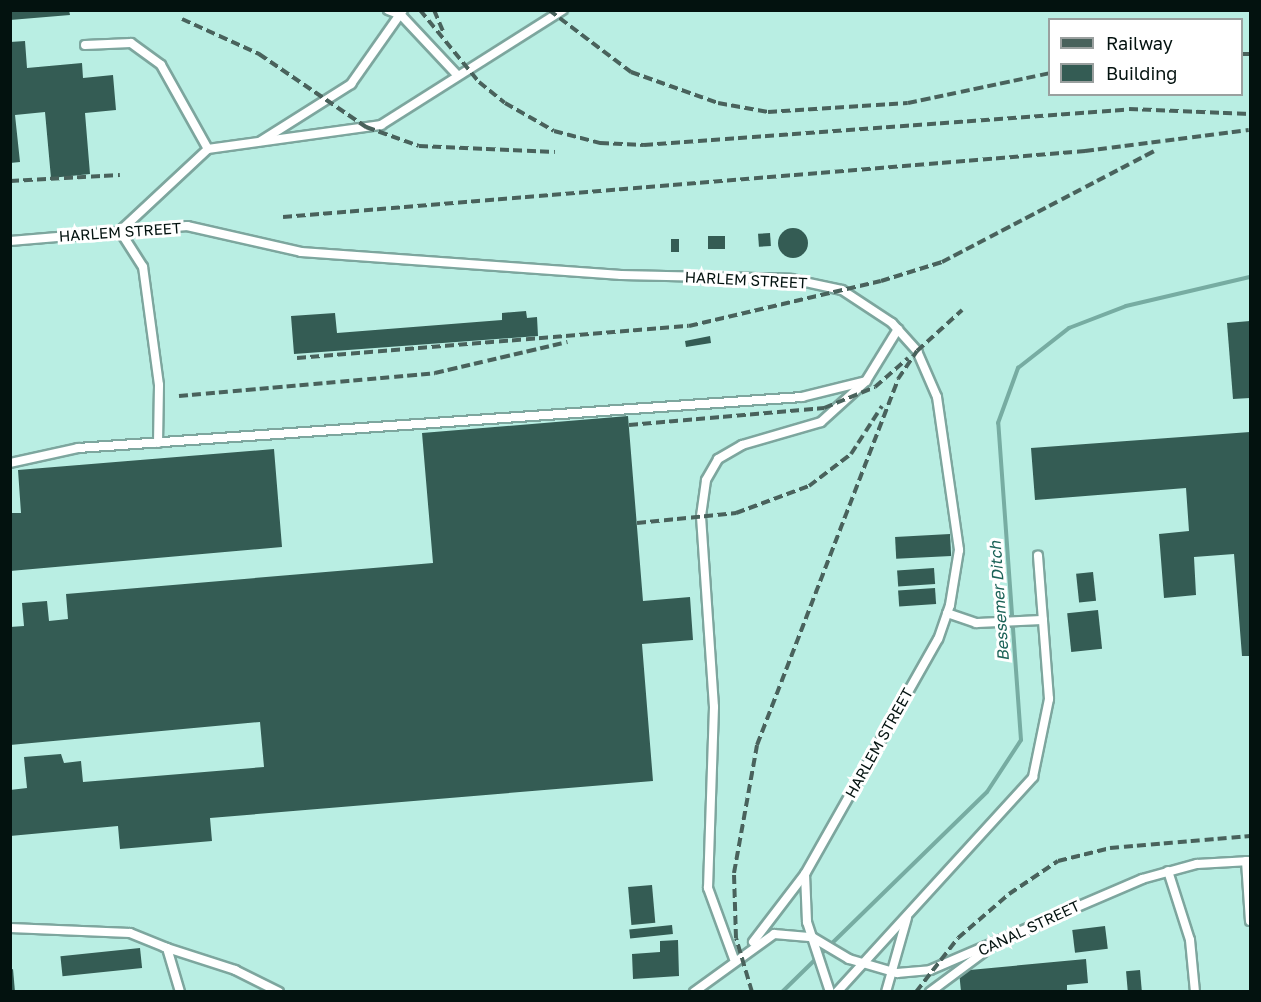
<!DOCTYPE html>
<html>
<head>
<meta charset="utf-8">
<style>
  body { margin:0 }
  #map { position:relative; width:1261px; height:1002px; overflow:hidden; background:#cdf9ef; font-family:"Golos Text",sans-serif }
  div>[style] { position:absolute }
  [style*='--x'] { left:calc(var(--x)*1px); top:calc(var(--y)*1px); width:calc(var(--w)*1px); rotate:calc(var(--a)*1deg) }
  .built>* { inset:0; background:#b9eee3 }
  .stream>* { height:4px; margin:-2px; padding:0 2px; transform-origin:2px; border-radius:2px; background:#77aca2 }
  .building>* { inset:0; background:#345c54; transform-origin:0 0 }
  .round { border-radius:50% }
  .roads { filter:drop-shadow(2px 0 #7da69e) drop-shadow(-2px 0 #7da69e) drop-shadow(0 2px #7da69e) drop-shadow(0 -2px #7da69e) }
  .lane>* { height:8px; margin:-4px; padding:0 4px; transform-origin:4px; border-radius:4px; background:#fff }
  .rail>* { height:4px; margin-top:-2px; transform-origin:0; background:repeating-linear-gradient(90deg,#49625c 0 9px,transparent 0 13.5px) }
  span { translate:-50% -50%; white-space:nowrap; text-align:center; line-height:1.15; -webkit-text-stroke:6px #fff; paint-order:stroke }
  .street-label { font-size:15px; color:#03120f }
  .water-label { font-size:16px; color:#1c6358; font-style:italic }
  .frame { position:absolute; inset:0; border:12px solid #03120f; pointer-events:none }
  .legend { position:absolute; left:1048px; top:18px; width:195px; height:78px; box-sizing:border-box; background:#fff; border:2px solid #9aa09f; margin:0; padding:8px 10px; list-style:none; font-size:18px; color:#03120f }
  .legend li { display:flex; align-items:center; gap:12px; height:30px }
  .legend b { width:30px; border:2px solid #9aa09f }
</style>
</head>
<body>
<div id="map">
  <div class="built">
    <div style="clip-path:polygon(evenodd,11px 11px,1250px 11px,1250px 991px,11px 991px,11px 11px,1050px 20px,1242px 20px,1242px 94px,1050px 94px,1050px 20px)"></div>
  </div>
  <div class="stream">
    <div style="--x:782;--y:992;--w:286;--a:-44.3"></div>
    <div style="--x:987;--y:792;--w:62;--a:-56.8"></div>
    <div style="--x:1021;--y:740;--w:318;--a:-94.1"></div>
    <div style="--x:998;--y:423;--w:59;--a:-70"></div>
    <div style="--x:1018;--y:368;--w:65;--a:-38.1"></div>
    <div style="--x:1069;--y:328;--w:61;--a:-21.1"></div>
    <div style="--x:1126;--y:306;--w:127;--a:-13.2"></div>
  </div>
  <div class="building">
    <div style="clip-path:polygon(10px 10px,69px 10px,70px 15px,10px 20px)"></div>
    <div style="clip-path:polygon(25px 41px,27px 68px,82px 63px,83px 78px,113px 75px,116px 110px,85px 113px,90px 174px,51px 178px,45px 112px,15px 115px,20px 162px,10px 163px,10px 42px)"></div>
    <div class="round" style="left:778px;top:228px;width:30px;height:30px"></div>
    <div style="left:770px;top:233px;width:13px;height:12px;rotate:86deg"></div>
    <div style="left:725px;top:236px;width:13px;height:17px;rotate:90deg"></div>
    <div style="left:671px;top:239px;width:8px;height:13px"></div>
    <div style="clip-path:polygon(526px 311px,527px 318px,537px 317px,538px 336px,294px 354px,291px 316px,335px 313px,337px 333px,502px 320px,502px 313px)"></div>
    <div style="clip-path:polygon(1250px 321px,1250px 398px,1233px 399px,1227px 323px)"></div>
    <div style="clip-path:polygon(710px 336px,711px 343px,686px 347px,685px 341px)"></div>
    <div style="clip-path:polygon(628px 416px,643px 601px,690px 597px,693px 640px,642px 644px,653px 781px,210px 818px,212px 841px,120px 849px,118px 826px,10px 836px,10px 790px,27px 788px,24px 757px,61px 754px,64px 763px,81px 761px,83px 782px,264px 767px,260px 722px,10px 745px,10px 627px,24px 626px,22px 603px,47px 601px,49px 621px,68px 619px,66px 594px,433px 563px,422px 433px)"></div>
    <div style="clip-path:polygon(1250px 432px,1250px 656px,1242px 656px,1234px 554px,1194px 557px,1196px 595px,1164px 598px,1159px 534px,1189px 531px,1186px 488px,1035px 500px,1031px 448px)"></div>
    <div style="clip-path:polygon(274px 449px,282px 547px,10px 571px,10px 513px,21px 513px,18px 470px)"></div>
    <div style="left:950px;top:534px;width:22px;height:55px;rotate:87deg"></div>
    <div style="left:934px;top:568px;width:16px;height:37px;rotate:86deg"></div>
    <div style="left:1093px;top:572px;width:29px;height:17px;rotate:84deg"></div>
    <div style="left:935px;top:588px;width:16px;height:37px;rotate:86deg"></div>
    <div style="left:1098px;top:610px;width:39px;height:31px;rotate:84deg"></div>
    <div style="left:652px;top:885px;width:38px;height:24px;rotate:85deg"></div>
    <div style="left:672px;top:925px;width:9px;height:43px;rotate:84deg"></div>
    <div style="left:1105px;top:926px;width:23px;height:33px;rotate:83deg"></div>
    <div style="clip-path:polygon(678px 940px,679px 976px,633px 979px,632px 954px,660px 952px,660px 941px)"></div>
    <div style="left:140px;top:948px;width:20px;height:80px;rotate:84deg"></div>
    <div style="clip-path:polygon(1086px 959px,1088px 983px,1067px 985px,1067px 992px,961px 992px,959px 971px)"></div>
    <div style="clip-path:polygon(13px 969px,15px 992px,10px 992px,10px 970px)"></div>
    <div style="left:1140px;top:970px;width:22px;height:14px;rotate:85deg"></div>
  </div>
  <div class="roads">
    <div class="lane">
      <div style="--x:388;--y:10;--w:14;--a:21"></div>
      <div style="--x:401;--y:15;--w:83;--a:46.9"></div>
      <div style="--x:85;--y:45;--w:46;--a:-2.5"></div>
      <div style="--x:131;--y:43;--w:37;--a:36"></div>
      <div style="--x:161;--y:65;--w:96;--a:60.8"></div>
      <div style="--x:261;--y:141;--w:107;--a:-32.3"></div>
      <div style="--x:351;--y:84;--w:90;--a:-54.9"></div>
      <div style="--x:10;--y:241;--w:178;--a:-4.8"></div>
      <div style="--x:187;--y:226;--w:117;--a:12.8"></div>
      <div style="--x:301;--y:252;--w:321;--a:4.1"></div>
      <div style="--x:621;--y:275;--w:170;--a:1.3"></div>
      <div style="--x:791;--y:279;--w:52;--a:12.2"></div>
      <div style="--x:842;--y:290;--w:60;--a:33.4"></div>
      <div style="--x:892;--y:323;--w:38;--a:48"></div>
      <div style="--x:917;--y:351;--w:50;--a:66.5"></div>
      <div style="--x:937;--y:397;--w:155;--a:81.8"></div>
      <div style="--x:959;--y:550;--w:56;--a:99.3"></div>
      <div style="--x:950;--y:605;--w:36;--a:109"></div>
      <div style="--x:938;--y:639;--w:270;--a:119.5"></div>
      <div style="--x:805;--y:874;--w:48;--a:87.6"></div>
      <div style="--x:807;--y:922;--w:74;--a:71.8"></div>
      <div style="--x:158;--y:443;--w:58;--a:-89"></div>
      <div style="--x:159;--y:385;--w:119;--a:-97.7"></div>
      <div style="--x:143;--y:267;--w:43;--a:-122.6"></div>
      <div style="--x:120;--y:231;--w:120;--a:-43"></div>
      <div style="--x:208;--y:149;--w:175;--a:-7.9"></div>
      <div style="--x:381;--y:125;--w:215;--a:-32.3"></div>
      <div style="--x:10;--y:463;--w:70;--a:-12.4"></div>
      <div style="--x:78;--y:448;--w:726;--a:-4.03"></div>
      <div style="--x:802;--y:397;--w:66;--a:-14"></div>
      <div style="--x:947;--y:613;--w:31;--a:19"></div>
      <div style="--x:976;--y:623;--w:67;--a:-2.6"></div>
      <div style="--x:1246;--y:861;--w:60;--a:86.2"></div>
      <div style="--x:1168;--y:871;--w:72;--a:72.3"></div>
      <div style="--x:1190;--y:940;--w:52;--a:84.5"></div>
      <div style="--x:10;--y:928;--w:120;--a:2.4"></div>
      <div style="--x:130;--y:933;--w:40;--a:22"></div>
      <div style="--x:167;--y:948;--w:46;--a:73.5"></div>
      <div style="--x:753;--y:942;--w:86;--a:-52.6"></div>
      <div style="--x:164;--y:947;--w:75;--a:17.9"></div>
      <div style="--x:235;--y:970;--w:49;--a:26.6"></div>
      <div style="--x:734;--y:959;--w:76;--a:-110.1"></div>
      <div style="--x:708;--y:888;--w:181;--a:-88.1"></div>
      <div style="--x:714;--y:707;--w:191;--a:-93.9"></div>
      <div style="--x:701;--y:516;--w:36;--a:-82"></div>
      <div style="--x:706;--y:480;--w:24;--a:-60"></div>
      <div style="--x:718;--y:459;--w:28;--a:-30"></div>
      <div style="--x:742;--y:445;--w:82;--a:-16.2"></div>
      <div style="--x:821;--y:422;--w:61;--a:-42.3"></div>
      <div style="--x:866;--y:381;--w:61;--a:-58.4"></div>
      <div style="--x:694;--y:992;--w:99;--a:-35.9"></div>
      <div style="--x:774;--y:934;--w:38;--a:5"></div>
      <div style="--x:812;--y:937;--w:43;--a:30.7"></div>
      <div style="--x:849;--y:959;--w:50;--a:16.3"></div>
      <div style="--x:897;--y:973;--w:33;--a:-5"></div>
      <div style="--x:930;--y:970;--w:231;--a:-23.2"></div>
      <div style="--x:1142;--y:879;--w:57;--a:-15.3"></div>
      <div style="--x:1197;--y:864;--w:53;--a:-3.2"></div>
      <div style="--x:837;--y:992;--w:291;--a:-47.6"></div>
      <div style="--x:1033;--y:777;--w:80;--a:-78.4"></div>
      <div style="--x:1049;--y:699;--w:144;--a:-94.4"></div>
      <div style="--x:886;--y:992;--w:77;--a:-74.2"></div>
      <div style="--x:930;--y:992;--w:67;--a:-36.5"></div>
    </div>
  </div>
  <div class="rail">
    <div style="--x:420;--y:10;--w:93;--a:50.7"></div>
    <div style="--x:479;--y:82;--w:33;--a:39"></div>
    <div style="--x:505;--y:103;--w:56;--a:29.7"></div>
    <div style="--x:554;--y:131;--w:48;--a:14.6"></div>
    <div style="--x:600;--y:143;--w:44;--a:2.6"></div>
    <div style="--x:644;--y:145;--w:486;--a:-4.2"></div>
    <div style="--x:1129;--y:109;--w:121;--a:2.4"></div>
    <div style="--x:434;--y:10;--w:23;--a:67"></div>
    <div style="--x:549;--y:10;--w:103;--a:37.1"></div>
    <div style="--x:631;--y:72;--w:92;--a:19.6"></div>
    <div style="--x:718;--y:103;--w:51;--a:10.2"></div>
    <div style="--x:768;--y:112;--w:140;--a:-3.7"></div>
    <div style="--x:908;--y:103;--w:145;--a:-11.9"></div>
    <div style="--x:182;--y:19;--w:85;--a:24.4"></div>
    <div style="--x:259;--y:54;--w:130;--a:34.3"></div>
    <div style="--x:366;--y:127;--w:56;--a:19.7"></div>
    <div style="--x:419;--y:146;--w:136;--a:2.5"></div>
    <div style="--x:1242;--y:54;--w:8;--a:0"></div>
    <div style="--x:10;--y:181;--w:110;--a:-3.1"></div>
    <div style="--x:283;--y:217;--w:805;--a:-4.7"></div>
    <div style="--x:1085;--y:151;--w:165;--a:-7.3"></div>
    <div style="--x:297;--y:358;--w:393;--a:-4.7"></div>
    <div style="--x:689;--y:326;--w:197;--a:-13.2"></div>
    <div style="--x:881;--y:281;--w:64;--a:-17.3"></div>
    <div style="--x:942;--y:262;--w:242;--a:-27.6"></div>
    <div style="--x:179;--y:396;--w:257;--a:-5.1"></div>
    <div style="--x:435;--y:373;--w:136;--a:-13.2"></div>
    <div style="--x:629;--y:425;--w:196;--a:-5"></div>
    <div style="--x:824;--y:408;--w:55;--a:-22.4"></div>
    <div style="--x:875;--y:387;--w:44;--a:-41.3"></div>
    <div style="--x:637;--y:523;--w:100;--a:-5.8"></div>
    <div style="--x:736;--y:513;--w:78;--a:-20.3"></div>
    <div style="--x:809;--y:486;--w:53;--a:-37.3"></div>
    <div style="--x:851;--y:454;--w:57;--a:-57.1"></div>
    <div style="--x:752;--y:992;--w:56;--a:-106.5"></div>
    <div style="--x:736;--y:938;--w:65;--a:-91.8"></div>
    <div style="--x:734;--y:873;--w:130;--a:-79.8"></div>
    <div style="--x:757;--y:745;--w:392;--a:-68.9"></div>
    <div style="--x:898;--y:379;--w:34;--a:-56"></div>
    <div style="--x:917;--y:351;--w:61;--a:-42.3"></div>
    <div style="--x:916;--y:992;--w:68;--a:-52.1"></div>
    <div style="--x:958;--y:938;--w:67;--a:-40.8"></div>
    <div style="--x:1009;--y:894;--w:59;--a:-34"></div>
    <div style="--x:1058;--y:861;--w:54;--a:-14"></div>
    <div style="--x:1110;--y:848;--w:141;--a:-4.9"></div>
  </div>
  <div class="street-label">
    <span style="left:120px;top:232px;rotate:-4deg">HARLEM STREET</span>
    <span style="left:746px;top:280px;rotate:3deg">HARLEM STREET</span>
    <span style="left:879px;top:743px;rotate:-61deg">HARLEM STREET</span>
    <span style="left:1029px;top:928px;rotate:-25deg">CANAL STREET</span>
  </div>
  <div class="water-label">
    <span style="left:999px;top:601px;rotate:-94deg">Bessemer Ditch</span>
  </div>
  <div class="frame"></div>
  <ul class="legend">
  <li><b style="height:8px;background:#49625c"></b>Railway</li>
  <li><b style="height:16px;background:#345c54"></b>Building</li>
  </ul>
</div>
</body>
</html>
